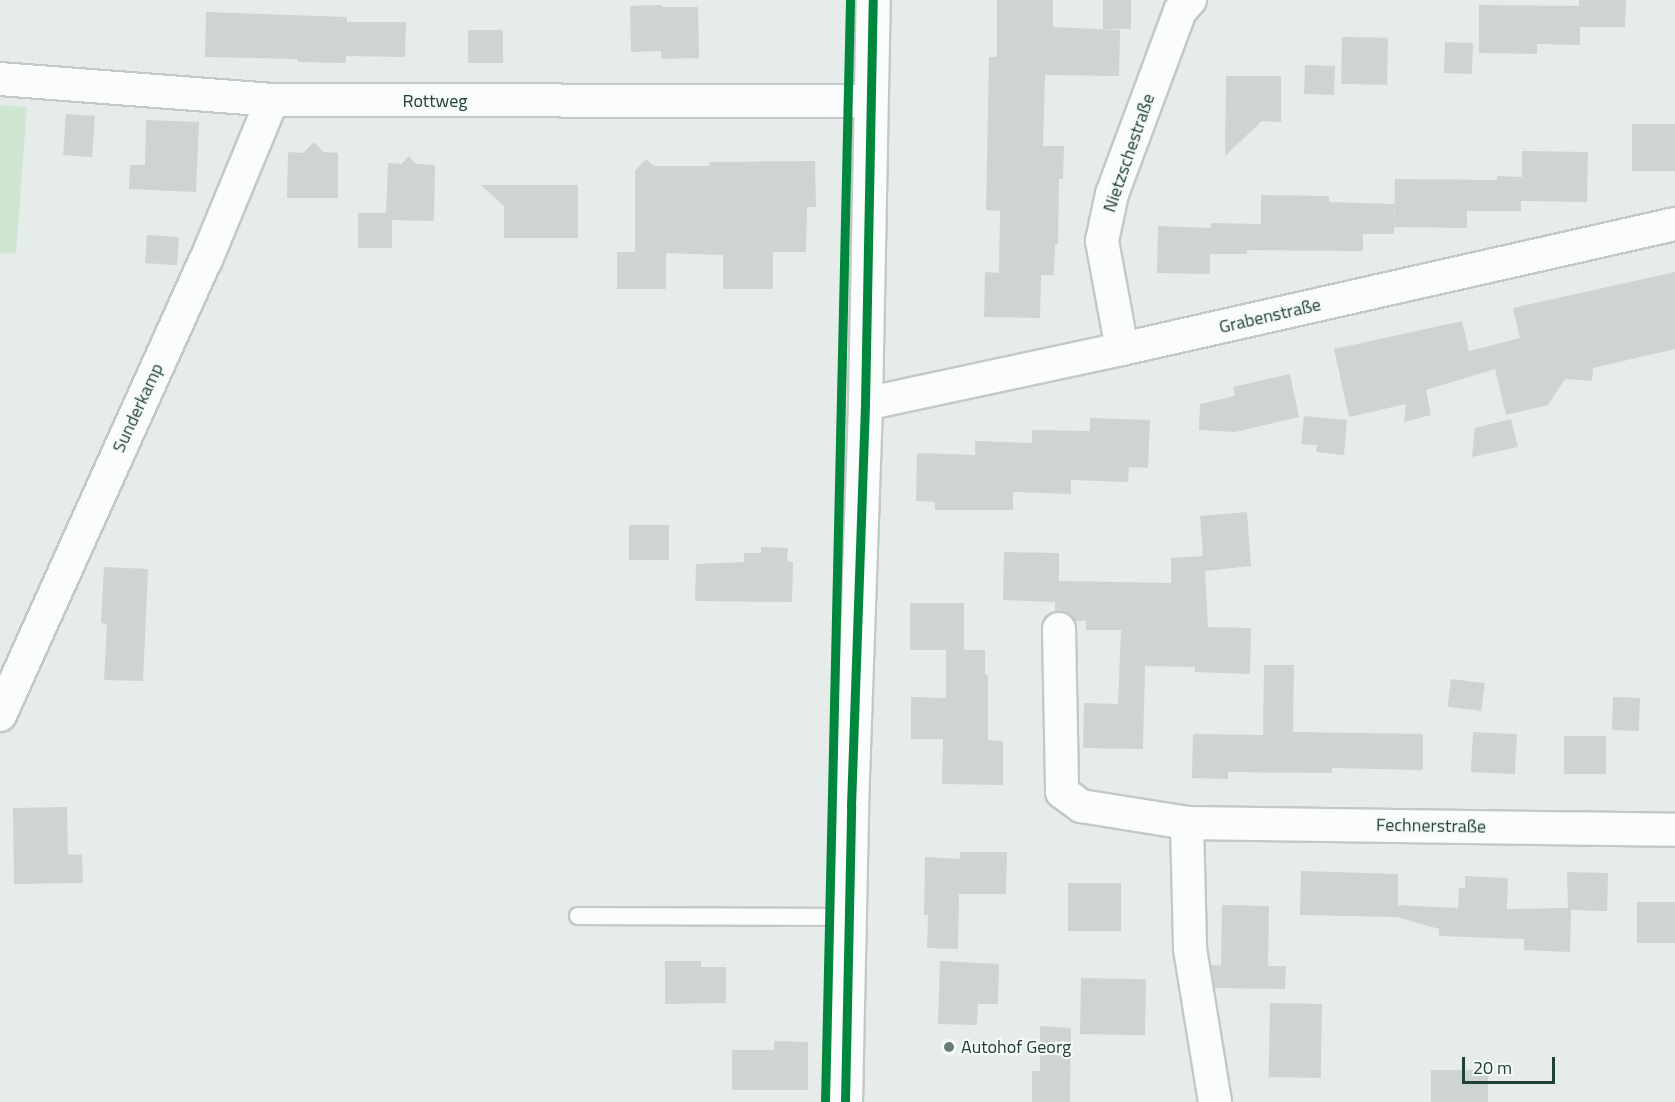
<!DOCTYPE html>
<html>
<head>
<meta charset="utf-8">
<style>
  body { margin:0 }
  #map { position:relative; width:1675px; height:1102px; overflow:hidden; background:#e6ece9; font-family:"Titillium Web",sans-serif }
  div>[style] { position:absolute }
  [style*='--x'] { left:calc(var(--x)*1px); top:calc(var(--y)*1px); width:calc(var(--w)*1px); rotate:calc(var(--a)*1deg) }
  .green>* { inset:0; background:#cee6d2 }
  .building>* { inset:0; background:#ced4d1; transform-origin:0 0 }
  .roads { filter:drop-shadow(2px 0 #c3c9c6) drop-shadow(-2px 0 #c3c9c6) drop-shadow(0 2px #c3c9c6) drop-shadow(0 -2px #c3c9c6) }
  .service>* { height:16px; margin:-8px; padding:0 8px; transform-origin:8px; border-radius:8px; background:#fbfcfc }
  .minor>* { height:32px; margin:-16px; padding:0 16px; transform-origin:16px; border-radius:16px; background:#fbfcfc }
  .tertiary>* { height:33px; margin:-16.5px; padding:0 16.5px; transform-origin:16.5px; border-radius:16.5px; background:#fbfcfc }
  .cycleway>* { height:9px; margin:-4.5px; padding:0 4.5px; transform-origin:4.5px; border-radius:4.5px; background:#00873e }
  .dots>* { width:16px; height:16px; translate:-50% -50%; box-sizing:border-box; border:3px solid #f5faf7; border-radius:50% }
  span { translate:-50% -50%; white-space:nowrap; text-align:center; line-height:1.15; -webkit-text-stroke:4.5px #f5faf7; paint-order:stroke }
  .street-label { font-size:18px; color:#214134 }
  .poi-label { font-size:18px; color:#214134 }
  .left { translate:0 -50%; text-align:left }
  .scale { position:absolute; left:1462px; top:1057px; width:93px; height:27px; box-sizing:border-box; border:3px solid #214134; border-top:0; padding-left:8px; font-size:18px; line-height:21px; white-space:nowrap; color:#214134; -webkit-text-stroke:4px #f5faf7; paint-order:stroke }
</style>
</head>
<body>
<div id="map">
  <div class="green">
    <div style="clip-path:polygon(0 105px,27px 107px,16px 254px,0 253px)"></div>
  </div>
  <div class="building">
    <div style="clip-path:polygon(997px 0,1053px 0,1053px 27px,1120px 30px,1119px 76px,1045px 75px,1043px 146px,1064px 146px,1063px 179px,1059px 179px,1058px 244px,1055px 244px,1054px 275px,1041px 275px,1040px 318px,984px 317px,985px 272px,999px 273px,1000px 211px,986px 210px,989px 57px,997px 57px)"></div>
    <div style="left:1103px;top:0;width:28px;height:29px"></div>
    <div style="clip-path:polygon(1579px 0,1626px 0,1625px 27px,1580px 27px,1580px 45px,1537px 44px,1537px 54px,1479px 53px,1479px 5px,1579px 6px)"></div>
    <div style="clip-path:polygon(662px 5px,662px 7px,698px 7px,699px 58px,661px 59px,661px 51px,631px 52px,630px 6px)"></div>
    <div style="clip-path:polygon(206px 12px,347px 17px,347px 22px,406px 22px,405px 57px,346px 56px,346px 63px,298px 62px,297px 59px,205px 57px)"></div>
    <div style="left:468px;top:30px;width:35px;height:33px"></div>
    <div style="left:1342px;top:37px;width:46px;height:47px;rotate:1deg"></div>
    <div style="left:1445px;top:42px;width:28px;height:31px;rotate:2deg"></div>
    <div style="left:1305px;top:65px;width:30px;height:29px;rotate:2deg"></div>
    <div style="clip-path:polygon(1226px 76px,1281px 76px,1281px 122px,1262px 121px,1225px 156px)"></div>
    <div style="left:66px;top:114px;width:29px;height:41px;rotate:4deg"></div>
    <div style="clip-path:polygon(146px 120px,199px 122px,196px 192px,129px 189px,130px 165px,145px 165px)"></div>
    <div style="left:1632px;top:124px;width:43px;height:47px"></div>
    <div style="clip-path:polygon(314px 142px,323px 152px,338px 153px,338px 198px,287px 198px,288px 152px,303px 153px)"></div>
    <div style="clip-path:polygon(1522px 151px,1588px 152px,1587px 202px,1521px 201px,1521px 211px,1467px 211px,1467px 228px,1394px 227px,1395px 179px,1497px 180px,1497px 176px,1522px 177px)"></div>
    <div style="clip-path:polygon(409px 156px,416px 164px,435px 165px,434px 221px,392px 220px,392px 248px,358px 248px,358px 213px,386px 213px,388px 163px,401px 164px)"></div>
    <div style="clip-path:polygon(646px 159px,654px 166px,709px 166px,709px 162px,815px 161px,816px 207px,807px 207px,806px 252px,773px 252px,773px 289px,723px 289px,723px 255px,666px 253px,666px 289px,617px 289px,617px 252px,635px 252px,635px 171px)"></div>
    <div style="clip-path:polygon(481px 185px,578px 185px,578px 238px,504px 238px,504px 206px)"></div>
    <div style="clip-path:polygon(1261px 195px,1329px 196px,1329px 202px,1394px 204px,1394px 234px,1363px 234px,1363px 251px,1247px 250px,1247px 254px,1210px 254px,1210px 274px,1157px 273px,1158px 226px,1211px 228px,1211px 223px,1261px 224px)"></div>
    <div style="left:147px;top:235px;width:32px;height:28px;rotate:4deg"></div>
    <div style="clip-path:polygon(1675px 272px,1675px 349px,1593px 368px,1592px 381px,1565px 379px,1548px 405px,1506px 415px,1495px 369px,1426px 390px,1431px 415px,1404px 422px,1406px 404px,1349px 417px,1334px 349px,1462px 321px,1469px 351px,1520px 338px,1513px 308px)"></div>
    <div style="clip-path:polygon(1290px 374px,1299px 417px,1235px 432px,1199px 430px,1200px 404px,1235px 396px,1233px 387px)"></div>
    <div style="clip-path:polygon(1304px 416px,1347px 420px,1344px 455px,1316px 452px,1317px 445px,1301px 444px)"></div>
    <div style="clip-path:polygon(1090px 418px,1150px 420px,1148px 468px,1129px 467px,1128px 482px,1071px 480px,1071px 494px,1013px 492px,1013px 510px,935px 510px,935px 502px,916px 501px,917px 453px,975px 455px,975px 441px,1032px 443px,1032px 430px,1090px 431px)"></div>
    <div style="clip-path:polygon(1511px 419px,1518px 447px,1472px 457px,1475px 428px)"></div>
    <div style="clip-path:polygon(1247px 512px,1251px 566px,1205px 571px,1208px 627px,1251px 628px,1250px 674px,1195px 672px,1195px 667px,1145px 666px,1143px 749px,1083px 748px,1084px 703px,1118px 704px,1121px 630px,1086px 630px,1086px 621px,1075px 621px,1067px 613px,1055px 612px,1055px 602px,1003px 600px,1004px 552px,1059px 553px,1059px 581px,1171px 583px,1171px 558px,1203px 556px,1200px 516px)"></div>
    <div style="left:629px;top:525px;width:40px;height:35px"></div>
    <div style="clip-path:polygon(761px 547px,788px 548px,787px 561px,793px 562px,792px 602px,695px 601px,696px 564px,744px 562px,744px 553px,761px 553px)"></div>
    <div style="clip-path:polygon(104px 567px,148px 569px,143px 681px,104px 680px,107px 624px,101px 623px)"></div>
    <div style="left:964px;top:603px;width:47px;height:54px;rotate:90deg"></div>
    <div style="clip-path:polygon(946px 650px,985px 650px,985px 675px,988px 675px,988px 740px,1003px 741px,1003px 785px,942px 784px,943px 739px,911px 739px,911px 697px,946px 698px)"></div>
    <div style="clip-path:polygon(1264px 665px,1294px 665px,1293px 732px,1423px 734px,1423px 770px,1332px 768px,1332px 773px,1228px 772px,1228px 779px,1192px 778px,1193px 734px,1263px 735px)"></div>
    <div style="left:1451px;top:679px;width:34px;height:28px;rotate:7deg"></div>
    <div style="left:1613px;top:697px;width:27px;height:33px;rotate:2deg"></div>
    <div style="left:1473px;top:732px;width:44px;height:40px;rotate:3deg"></div>
    <div style="left:1606px;top:736px;width:38px;height:42px;rotate:90deg"></div>
    <div style="clip-path:polygon(67px 807px,68px 854px,82px 855px,83px 883px,14px 884px,13px 808px)"></div>
    <div style="clip-path:polygon(960px 852px,1007px 852px,1006px 894px,959px 894px,958px 949px,927px 948px,928px 915px,924px 915px,925px 857px,960px 859px)"></div>
    <div style="clip-path:polygon(1301px 871px,1398px 874px,1398px 905px,1458px 908px,1459px 888px,1465px 888px,1465px 876px,1508px 878px,1507px 909px,1568px 908px,1567px 872px,1608px 873px,1607px 911px,1571px 910px,1570px 952px,1524px 950px,1524px 939px,1439px 936px,1439px 929px,1397px 917px,1300px 915px)"></div>
    <div style="left:1068px;top:883px;width:53px;height:48px"></div>
    <div style="left:1675px;top:902px;width:41px;height:38px;rotate:90deg"></div>
    <div style="clip-path:polygon(1222px 905px,1269px 906px,1268px 966px,1286px 966px,1285px 989px,1215px 988px,1211px 965px,1244px 966px,1221px 965px)"></div>
    <div style="clip-path:polygon(665px 961px,701px 961px,701px 967px,726px 967px,726px 1003px,665px 1004px)"></div>
    <div style="clip-path:polygon(940px 961px,999px 964px,998px 1004px,978px 1004px,977px 1025px,938px 1024px)"></div>
    <div style="left:1081px;top:978px;width:65px;height:56px;rotate:1deg"></div>
    <div style="left:1270px;top:1003px;width:52px;height:74px;rotate:1deg"></div>
    <div style="clip-path:polygon(1040px 1026px,1071px 1028px,1070px 1102px,1032px 1102px,1032px 1071px,1040px 1071px)"></div>
    <div style="clip-path:polygon(774px 1041px,808px 1042px,808px 1090px,732px 1090px,732px 1050px,774px 1050px)"></div>
    <div style="left:1488px;top:1070px;width:32px;height:57px;rotate:90deg"></div>
  </div>
  <div class="roads">
    <div class="service">
      <div style="--x:578;--y:916;--w:270;--a:0.2"></div>
    </div>
    <div class="minor">
      <div style="--x:0;--y:79;--w:273;--a:4.4"></div>
      <div style="--x:272;--y:100;--w:599;--a:0.1"></div>
      <div style="--x:1122;--y:349;--w:110;--a:-100.5"></div>
      <div style="--x:1102;--y:241;--w:48;--a:-78"></div>
      <div style="--x:1112;--y:194;--w:195;--a:-69.6"></div>
      <div style="--x:1180;--y:11;--w:15;--a:-48"></div>
      <div style="--x:865;--y:404;--w:263;--a:-12.1"></div>
      <div style="--x:1122;--y:349;--w:567;--a:-12.74"></div>
      <div style="--x:1059;--y:629;--w:163;--a:88.9"></div>
      <div style="--x:1062;--y:792;--w:24;--a:36"></div>
      <div style="--x:1081;--y:806;--w:107;--a:9.1"></div>
      <div style="--x:1187;--y:823;--w:488;--a:0.8"></div>
      <div style="--x:0;--y:715;--w:497;--a:-65.7"></div>
      <div style="--x:205;--y:262;--w:175;--a:-67.5"></div>
      <div style="--x:1187;--y:823;--w:126;--a:88.6"></div>
      <div style="--x:1190;--y:949;--w:155;--a:80.7"></div>
    </div>
    <div class="tertiary">
      <div style="--x:845;--y:1102;--w:296;--a:-88.8"></div>
      <div style="--x:851;--y:806;--w:402;--a:-88"></div>
      <div style="--x:865;--y:404;--w:404;--a:-88.9"></div>
    </div>
  </div>
  <div class="cycleway">
    <div style="--x:825;--y:1102;--w:1102;--a:-88.7"></div>
    <div style="--x:845;--y:1102;--w:296;--a:-88.8"></div>
    <div style="--x:851;--y:806;--w:402;--a:-88"></div>
    <div style="--x:865;--y:404;--w:404;--a:-88.9"></div>
  </div>
  <div class="dots">
    <div style="left:949px;top:1047px;background:#667d73"></div>
  </div>
  <div class="street-label">
    <span style="left:435px;top:101px">Rottweg</span>
    <span style="left:1129px;top:153px;rotate:-71deg">Nietzschestraße</span>
    <span style="left:1270px;top:316px;rotate:-13deg">Grabenstraße</span>
    <span style="left:138px;top:408px;rotate:-65deg">Sunderkamp</span>
    <span style="left:1431px;top:826px;rotate:1deg">Fechnerstraße</span>
  </div>
  <div class="poi-label">
    <span class="left" style="left:961px;top:1047px">Autohof Georg</span>
  </div>
  <div class="scale">20 m</div>
</div>
</body>
</html>
